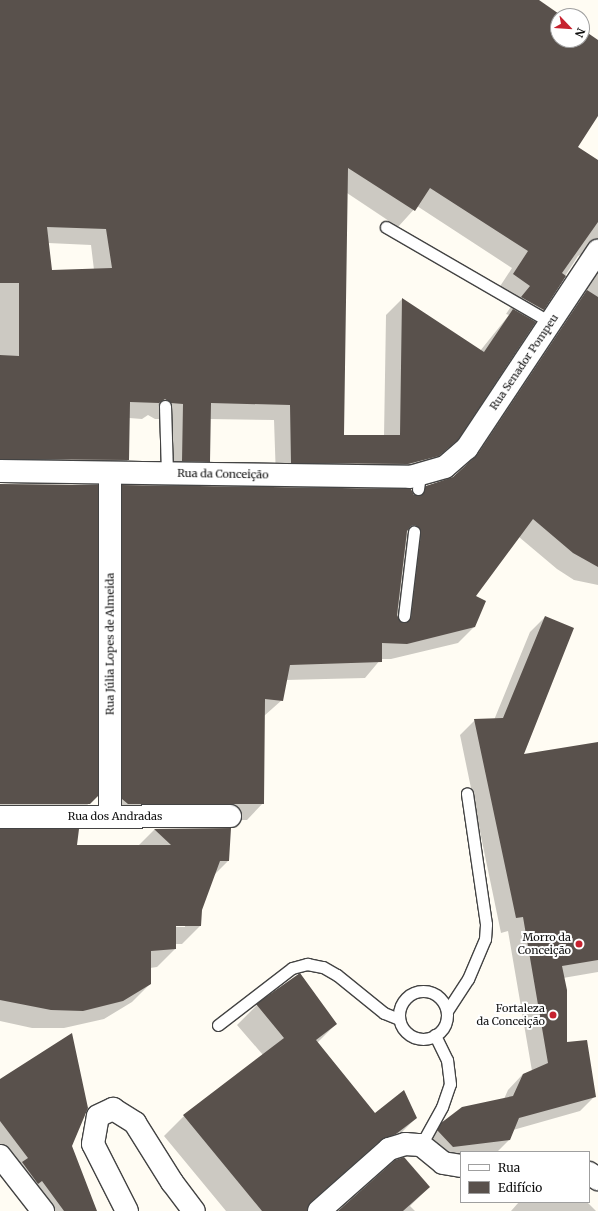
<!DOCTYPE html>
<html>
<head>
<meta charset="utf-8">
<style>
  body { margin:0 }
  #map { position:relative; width:598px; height:1211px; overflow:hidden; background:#fffcf3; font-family:Merriweather,serif }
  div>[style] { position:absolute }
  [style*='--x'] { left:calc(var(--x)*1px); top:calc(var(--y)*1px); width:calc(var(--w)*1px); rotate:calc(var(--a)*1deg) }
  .shadow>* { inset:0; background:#0003 }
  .building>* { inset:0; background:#59514c }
  .roads { filter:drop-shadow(1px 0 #434343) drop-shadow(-1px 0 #434343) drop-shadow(0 1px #434343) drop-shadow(0 -1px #434343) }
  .lane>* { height:11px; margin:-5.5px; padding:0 5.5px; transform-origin:5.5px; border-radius:5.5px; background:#fff }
  .lane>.ring { margin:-5.5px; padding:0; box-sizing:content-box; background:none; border:11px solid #fff; border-radius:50% }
  .street>* { height:22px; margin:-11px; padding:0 11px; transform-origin:11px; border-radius:11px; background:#fff }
  .dots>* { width:11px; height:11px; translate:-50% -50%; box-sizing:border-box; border:2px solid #fff; border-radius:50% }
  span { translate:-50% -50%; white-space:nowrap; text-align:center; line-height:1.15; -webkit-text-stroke:4px #fff; paint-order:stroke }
  .street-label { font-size:11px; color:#101010 }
  .poi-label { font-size:11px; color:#101010 }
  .right { translate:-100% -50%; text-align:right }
  .legend { position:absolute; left:460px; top:1151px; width:130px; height:52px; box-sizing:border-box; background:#fff; border:1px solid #9f9f9f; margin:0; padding:5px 7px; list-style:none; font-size:12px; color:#101010 }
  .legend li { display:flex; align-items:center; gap:8px; height:20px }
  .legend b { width:20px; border:1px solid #9f9f9f }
  .north { position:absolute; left:550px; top:8px; width:40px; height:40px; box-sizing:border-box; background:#fff; border:1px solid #9f9f9f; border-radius:50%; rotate:115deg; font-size:11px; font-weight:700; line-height:16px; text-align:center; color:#101010 }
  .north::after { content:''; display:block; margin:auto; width:14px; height:18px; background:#c6222f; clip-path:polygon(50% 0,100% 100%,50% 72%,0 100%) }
</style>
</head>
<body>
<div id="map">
  <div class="shadow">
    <div style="clip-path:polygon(evenodd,0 0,537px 0,561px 16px,558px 16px,558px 40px,582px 40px,582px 31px,598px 41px,598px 114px,577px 147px,598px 161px,598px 585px,574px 580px,557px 569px,519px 537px,474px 596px,474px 627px,458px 643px,391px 659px,381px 659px,365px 678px,286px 680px,282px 700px,264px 716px,263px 803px,247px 820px,111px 820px,107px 502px,123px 486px,417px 496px,426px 486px,453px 478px,465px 468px,593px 275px,594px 262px,583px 254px,578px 256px,543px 310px,532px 321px,457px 439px,422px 472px,276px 479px,274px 420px,209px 419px,209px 461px,193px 477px,166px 477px,168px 419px,155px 419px,148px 415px,142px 419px,129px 418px,128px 460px,112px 476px,0 476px,0 0,347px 193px,398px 227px,417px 206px,512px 268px,497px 291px,514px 302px,506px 314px,509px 315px,480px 351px,402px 299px,386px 315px,384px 436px,343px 436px,347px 193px,0 0,48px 243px,91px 245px,94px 270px,51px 271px,48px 243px)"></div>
    <div style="clip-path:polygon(0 484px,96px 796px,73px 820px,0 821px)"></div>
    <div style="clip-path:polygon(545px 617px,522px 756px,598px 743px,598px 972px,563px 978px,566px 1044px,595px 1096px,580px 1111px,513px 1130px,509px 1140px,497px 1152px,461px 1152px,461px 1159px,438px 1162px,426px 1139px,442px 1124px,504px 1099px,508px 1090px,523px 1074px,532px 1071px,508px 931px,501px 933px,460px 735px,475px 720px,494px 720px,530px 632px)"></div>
    <div style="clip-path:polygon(evenodd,230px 829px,228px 861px,214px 875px,201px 909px,200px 926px,182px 944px,175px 944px,175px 949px,157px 967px,150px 968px,150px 984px,132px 1002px,104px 1019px,64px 1028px,32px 1028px,0 1021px,0 830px,75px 846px,138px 846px,154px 830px,230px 829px,171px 925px,185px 925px,185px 927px,171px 927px,171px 925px)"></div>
    <div style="clip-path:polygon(300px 974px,336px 1024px,317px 1043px,375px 1115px,416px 1118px,396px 1138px,375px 1154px,360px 1159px,307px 1206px,307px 1211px,226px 1211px,164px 1136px,184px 1116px,263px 1055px,237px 1025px,257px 1005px)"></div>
    <div style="clip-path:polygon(0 1081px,71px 1146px,96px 1211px,39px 1211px,0 1156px)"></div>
    <div style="clip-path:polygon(429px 1187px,410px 1206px,415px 1211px,339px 1211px)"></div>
    <div style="clip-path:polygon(519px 1202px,587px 1202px,596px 1211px,511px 1211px)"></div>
  </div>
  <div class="building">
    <div style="clip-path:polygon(evenodd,0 0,539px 0,562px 16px,558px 16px,558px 40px,582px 40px,582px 29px,598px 40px,598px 116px,578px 147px,598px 160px,598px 222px,562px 273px,566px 276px,544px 310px,521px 297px,530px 286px,513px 274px,528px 251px,430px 188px,415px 211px,348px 168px,344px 435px,400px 435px,402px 298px,484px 352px,513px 309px,536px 322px,458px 440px,439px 456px,408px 464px,291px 463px,290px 405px,211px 403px,210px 462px,182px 461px,183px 404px,171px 403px,165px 399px,159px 403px,130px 402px,129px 460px,0 459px,0 355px,19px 356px,19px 283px,0 283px,0 0,47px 227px,106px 229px,112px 268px,52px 270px,47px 227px)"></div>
    <div style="clip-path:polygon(evenodd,587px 290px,598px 297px,598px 567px,573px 553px,533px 519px,476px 596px,486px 601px,475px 627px,407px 644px,382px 643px,382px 662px,290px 665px,283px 701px,265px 699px,264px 804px,128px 804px,122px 799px,122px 485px,411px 489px,414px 495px,421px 495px,426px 486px,453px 477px,477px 455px,587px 290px,415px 525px,421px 533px,411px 617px,404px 623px,400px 621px,397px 615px,407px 531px,411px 526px,415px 525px)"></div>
    <div style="clip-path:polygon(0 484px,98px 485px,98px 796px,90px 804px,0 804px)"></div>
    <div style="clip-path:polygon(545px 616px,574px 628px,524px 754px,598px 742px,598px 960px,562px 966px,567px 990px,567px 1042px,587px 1040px,596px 1097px,519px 1118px,510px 1140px,453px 1147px,437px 1130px,441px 1123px,462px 1107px,513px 1096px,523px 1074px,548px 1063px,523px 917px,516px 918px,474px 719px,503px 718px)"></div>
    <div style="clip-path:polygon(231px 828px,229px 861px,220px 861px,202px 910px,201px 926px,176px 926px,176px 949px,151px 951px,151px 984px,123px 1001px,83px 1011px,51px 1010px,0 1000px,0 829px,79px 829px,77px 845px,171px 845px,154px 829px)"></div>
    <div style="clip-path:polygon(300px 973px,337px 1024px,316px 1040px,375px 1113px,404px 1090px,417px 1118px,396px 1134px,381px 1140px,311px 1202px,307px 1211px,262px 1211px,183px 1115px,284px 1038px,256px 1004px)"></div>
    <div style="clip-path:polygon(72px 1033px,88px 1108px,72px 1146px,97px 1211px,64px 1211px,42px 1181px,38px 1184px,22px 1162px,28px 1158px,0 1121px,0 1079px)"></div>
    <div style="clip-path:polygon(404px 1157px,430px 1187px,403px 1211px,338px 1211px,395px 1160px)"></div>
  </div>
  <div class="roads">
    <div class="lane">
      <div style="--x:386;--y:227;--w:190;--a:30.1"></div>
      <div style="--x:165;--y:406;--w:68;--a:88.3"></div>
      <div style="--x:418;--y:489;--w:14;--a:-82"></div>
      <div style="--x:404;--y:616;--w:85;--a:-83.2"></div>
      <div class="ring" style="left:399px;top:991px;width:37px;height:37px"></div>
      <div style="--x:447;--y:1011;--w:38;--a:-57"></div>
      <div style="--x:468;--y:979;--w:43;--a:-67"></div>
      <div style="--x:485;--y:939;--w:15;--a:-86"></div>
      <div style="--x:486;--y:924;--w:132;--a:-98.3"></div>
      <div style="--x:218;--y:1025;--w:93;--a:-37.6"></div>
      <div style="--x:292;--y:968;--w:16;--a:-15"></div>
      <div style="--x:307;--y:964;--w:16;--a:11"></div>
      <div style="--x:323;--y:967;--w:16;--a:30"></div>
      <div style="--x:337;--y:975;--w:60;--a:39"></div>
      <div style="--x:384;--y:1013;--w:16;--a:22"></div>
      <div style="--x:421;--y:1145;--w:43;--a:-61.1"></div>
      <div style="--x:442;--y:1107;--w:24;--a:-71"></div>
      <div style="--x:450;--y:1084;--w:24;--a:-97"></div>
      <div style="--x:447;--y:1060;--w:28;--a:-116"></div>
    </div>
    <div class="street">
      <div style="--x:0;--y:471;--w:410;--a:0.8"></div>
      <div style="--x:410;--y:477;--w:36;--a:-16"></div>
      <div style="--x:445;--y:467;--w:29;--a:-41"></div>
      <div style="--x:467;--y:448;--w:237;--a:-56.4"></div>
      <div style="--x:110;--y:816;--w:343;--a:-90"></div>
      <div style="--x:0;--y:817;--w:230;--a:-0.2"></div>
      <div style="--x:0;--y:1156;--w:70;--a:52"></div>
      <div style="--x:589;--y:1173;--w:11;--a:34"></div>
      <div style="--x:127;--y:1211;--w:75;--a:-116.9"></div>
      <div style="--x:93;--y:1144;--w:28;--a:-80"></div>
      <div style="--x:98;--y:1116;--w:17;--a:-25"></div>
      <div style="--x:113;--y:1109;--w:26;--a:32"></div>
      <div style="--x:135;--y:1123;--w:70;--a:57.9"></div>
      <div style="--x:172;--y:1182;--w:36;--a:53"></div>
      <div style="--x:319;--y:1211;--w:94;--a:-41.5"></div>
      <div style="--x:389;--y:1149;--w:17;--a:-17"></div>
      <div style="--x:405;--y:1144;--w:16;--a:4"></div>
      <div style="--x:421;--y:1145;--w:28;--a:39"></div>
      <div style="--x:443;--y:1163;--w:18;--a:9"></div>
    </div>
  </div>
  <div class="dots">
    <div style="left:579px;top:944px;background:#c6222f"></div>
    <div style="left:553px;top:1015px;background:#c6222f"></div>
  </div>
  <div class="street-label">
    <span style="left:524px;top:362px;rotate:-56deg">Rua Senador Pompeu</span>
    <span style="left:223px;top:474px;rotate:1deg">Rua da Conceição</span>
    <span style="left:110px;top:644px;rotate:-90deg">Rua Júlia Lopes de Almeida</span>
    <span style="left:115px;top:816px">Rua dos Andradas</span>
  </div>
  <div class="poi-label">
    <span class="right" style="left:571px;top:944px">Morro da<br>Conceição</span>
    <span class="right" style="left:545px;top:1015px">Fortaleza<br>da Conceição</span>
  </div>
  <ul class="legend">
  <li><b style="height:5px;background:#fff"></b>Rua</li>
  <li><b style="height:11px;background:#59514c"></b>Edifício</li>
  </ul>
  <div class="north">N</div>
</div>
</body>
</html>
